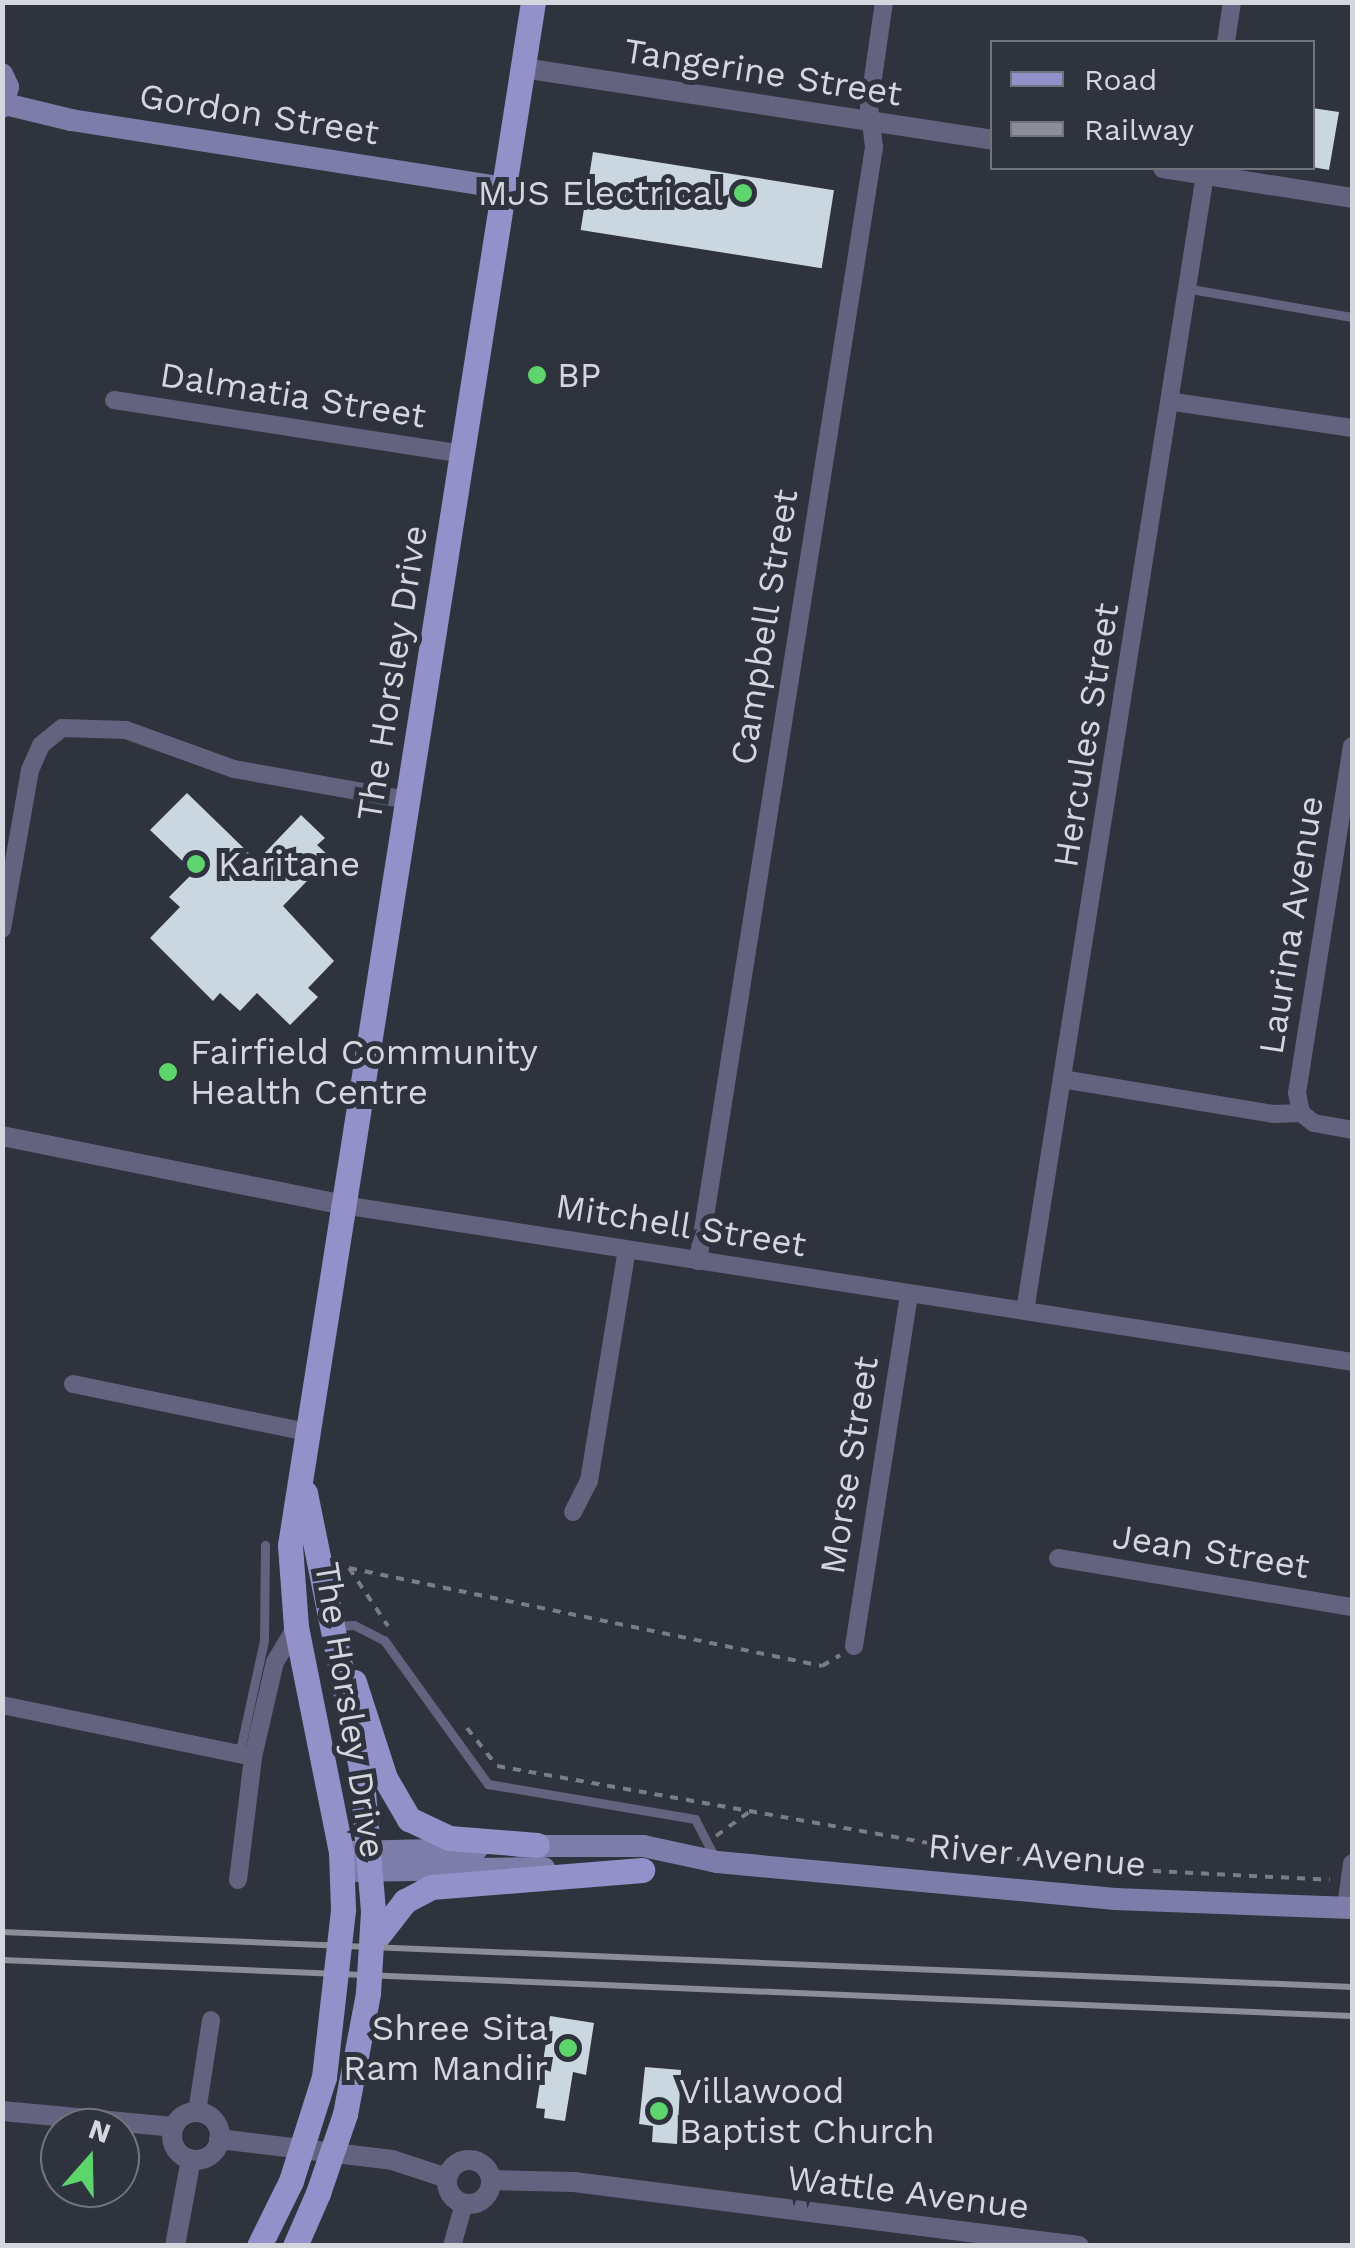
<!DOCTYPE html>
<html>
<head>
<meta charset="utf-8">
<style>
  body { margin:0 }
  #map { position:relative; width:1355px; height:2248px; overflow:hidden; background:#2e333d; font-family:"Work Sans",sans-serif }
  div>[style] { position:absolute }
  [style*='--x'] { left:calc(var(--x)*1px); top:calc(var(--y)*1px); width:calc(var(--w)*1px); rotate:calc(var(--a)*1deg) }
  .building>* { inset:0; background:#cbd7e0; transform-origin:0 0 }
  .path>* { height:4px; margin-top:-2px; transform-origin:0; background:repeating-linear-gradient(90deg,#797d85 0 8px,transparent 0 16px) }
  .service>* { height:9px; margin:-4.5px; padding:0 4.5px; transform-origin:4.5px; border-radius:4.5px; background:#63637f }
  .minor>* { height:18px; margin:-9px; padding:0 9px; transform-origin:9px; border-radius:9px; background:#63637f }
  .tertiary>* { height:20px; margin:-10px; padding:0 10px; transform-origin:10px; border-radius:10px; background:#63637f }
  .tertiary>.ring { margin:-10px; padding:0; box-sizing:content-box; background:none; border:20px solid #63637f; border-radius:50% }
  .secondary>* { height:22px; margin:-11px; padding:0 11px; transform-origin:11px; border-radius:11px; background:#7e7daa }
  .primary>* { height:25px; margin:-12.5px; padding:0 12.5px; transform-origin:12.5px; border-radius:12.5px; background:#9291ca }
  .rail>* { height:6px; margin:-3px; padding:0 3px; transform-origin:3px; border-radius:3px; background:#8b8e96 }
  .primary-bridge>* { height:25px; margin:-12.5px; padding:0 12.5px; transform-origin:12.5px; border-radius:12.5px; background:#9291ca }
  .dots>* { width:28px; height:28px; translate:-50% -50%; box-sizing:border-box; border:5px solid #2e333d; border-radius:50% }
  span { translate:-50% -50%; white-space:nowrap; text-align:center; line-height:1.15; -webkit-text-stroke:10px #2e333d; paint-order:stroke }
  .street-label { font-size:35px; color:#d4d7dd }
  .poi-label { font-size:35px; color:#d4d7dd }
  .right { translate:-100% -50%; text-align:right }
  .left { translate:0 -50%; text-align:left }
  .frame { position:absolute; inset:0; border:5px solid #d4d7dd; pointer-events:none }
  .legend { position:absolute; left:990px; top:40px; width:325px; height:130px; box-sizing:border-box; background:#2e333d; border:2px solid #70757d; margin:0; padding:12px 18px; list-style:none; font-size:30px; color:#d4d7dd }
  .legend li { display:flex; align-items:center; gap:20px; height:50px }
  .legend b { width:50px; border:2px solid #70757d }
  .north { position:absolute; left:40px; top:2108px; width:100px; height:100px; box-sizing:border-box; background:#2e333d; border:2px solid #70757d; border-radius:50%; rotate:20deg; font-size:28px; font-weight:700; line-height:40px; text-align:center; color:#d4d7dd }
  .north::after { content:''; display:block; margin:auto; width:35px; height:45px; background:#5ed56c; clip-path:polygon(50% 0,100% 100%,50% 72%,0 100%) }
</style>
</head>
<body>
<div id="map">
  <div class="building">
    <div style="clip-path:polygon(1312px 108px,1339px 112px,1329px 170px,1312px 167px)"></div>
    <div style="left:593px;top:152px;width:244px;height:79px;rotate:9deg"></div>
    <div style="clip-path:polygon(187px 793px,257px 861px,301px 815px,325px 838px,317px 845px,330px 857px,283px 906px,334px 961px,308px 988px,318px 997px,290px 1025px,257px 993px,240px 1011px,220px 993px,213px 1001px,150px 938px,180px 907px,169px 897px,194px 872px,150px 830px)"></div>
    <div style="clip-path:polygon(550px 2016px,594px 2023px,586px 2075px,573px 2072px,565px 2121px,544px 2118px,545px 2109px,536px 2108px)"></div>
    <div style="clip-path:polygon(645px 2067px,681px 2070px,677px 2144px,652px 2142px,653px 2126px,639px 2124px)"></div>
  </div>
  <div class="path">
    <div style="--x:349;--y:1568;--w:70;--a:56.1"></div>
    <div style="--x:349;--y:1568;--w:483;--a:11.7"></div>
    <div style="--x:822;--y:1666;--w:21;--a:-31"></div>
    <div style="--x:467;--y:1728;--w:48;--a:51.7"></div>
    <div style="--x:497;--y:1766;--w:569;--a:10.12"></div>
    <div style="--x:1057;--y:1866;--w:273;--a:2.9"></div>
    <div style="--x:716;--y:1836;--w:41;--a:-36"></div>
  </div>
  <div class="service">
    <div style="--x:1191;--y:289;--w:163;--a:9.9"></div>
    <div style="--x:337;--y:1626;--w:17;--a:-3"></div>
    <div style="--x:354;--y:1625;--w:34;--a:27"></div>
    <div style="--x:384;--y:1640;--w:178;--a:54.2"></div>
    <div style="--x:488;--y:1784;--w:210;--a:9.6"></div>
    <div style="--x:695;--y:1819;--w:46;--a:62.9"></div>
    <div style="--x:239;--y:1755;--w:118;--a:-77.7"></div>
    <div style="--x:264;--y:1640;--w:95;--a:-89.4"></div>
  </div>
  <div class="minor">
    <div style="--x:1226;--y:42;--w:40;--a:-81.5"></div>
    <div style="--x:114;--y:400;--w:351;--a:8.8"></div>
    <div style="--x:1174;--y:402;--w:180;--a:8.3"></div>
    <div style="--x:2;--y:929;--w:161;--a:-80"></div>
    <div style="--x:30;--y:770;--w:27;--a:-66"></div>
    <div style="--x:41;--y:745;--w:27;--a:-39"></div>
    <div style="--x:62;--y:728;--w:64;--a:1.8"></div>
    <div style="--x:126;--y:730;--w:115;--a:19.9"></div>
    <div style="--x:234;--y:769;--w:177;--a:10.1"></div>
    <div style="--x:1062;--y:1079;--w:214;--a:9.4"></div>
    <div style="--x:1273;--y:1114;--w:28;--a:-2"></div>
    <div style="--x:1301;--y:1113;--w:16;--a:38"></div>
    <div style="--x:1314;--y:1123;--w:39;--a:10"></div>
    <div style="--x:1301;--y:1113;--w:20;--a:-101"></div>
    <div style="--x:1297;--y:1093;--w:351;--a:-81"></div>
    <div style="--x:343;--y:1205;--w:1021;--a:8.84"></div>
    <div style="--x:698;--y:1261;--w:1128;--a:-81.02"></div>
    <div style="--x:874;--y:147;--w:41;--a:-97"></div>
    <div style="--x:869;--y:106;--w:105;--a:-81.8"></div>
    <div style="--x:1025;--y:1311;--w:1157;--a:-81"></div>
    <div style="--x:73;--y:1384;--w:239;--a:11.6"></div>
    <div style="--x:573;--y:1512;--w:35;--a:-63"></div>
    <div style="--x:589;--y:1481;--w:234;--a:-80.7"></div>
    <div style="--x:1058;--y:1558;--w:298;--a:9.5"></div>
    <div style="--x:854;--y:1646;--w:357;--a:-81.1"></div>
    <div style="--x:2;--y:1705;--w:256;--a:11.7"></div>
    <div style="--x:238;--y:1880;--w:124;--a:-83"></div>
    <div style="--x:253;--y:1757;--w:98;--a:-77"></div>
    <div style="--x:275;--y:1662;--w:41;--a:-59"></div>
    <div style="--x:1346;--y:1907;--w:44;--a:-82.2"></div>
    <div style="--x:197;--y:2112;--w:93;--a:-81.3"></div>
    <div style="--x:452;--y:2246;--w:44;--a:-74.1"></div>
  </div>
  <div class="tertiary">
    <div style="--x:523;--y:68;--w:474;--a:8.7"></div>
    <div style="--x:1163;--y:168;--w:191;--a:9"></div>
    <div style="--x:2;--y:1136;--w:348;--a:11.4"></div>
    <div style="--x:2;--y:2111;--w:172;--a:5.3"></div>
    <div class="ring" style="left:172px;top:2112px;width:28px;height:28px"></div>
    <div style="--x:219;--y:2139;--w:174;--a:6.9"></div>
    <div style="--x:392;--y:2160;--w:58;--a:18.1"></div>
    <div class="ring" style="left:447px;top:2160px;width:24px;height:24px"></div>
    <div style="--x:491;--y:2180;--w:83;--a:1.4"></div>
    <div style="--x:574;--y:2182;--w:509;--a:7.22"></div>
    <div style="--x:175;--y:2246;--w:88;--a:-79.6"></div>
  </div>
  <div class="secondary">
    <div style="--x:2;--y:74;--w:14;--a:65"></div>
    <div style="--x:8;--y:87;--w:21;--a:107"></div>
    <div style="--x:5;--y:104;--w:68;--a:13.6"></div>
    <div style="--x:71;--y:120;--w:438;--a:8.9"></div>
    <div style="--x:519;--y:1846;--w:124;--a:0"></div>
    <div style="--x:643;--y:1846;--w:76;--a:12.2"></div>
    <div style="--x:717;--y:1862;--w:400;--a:5.3"></div>
    <div style="--x:1115;--y:1899;--w:237;--a:2.2"></div>
    <div style="--x:349;--y:1852;--w:128;--a:-1.3"></div>
    <div style="--x:351;--y:1871;--w:193;--a:-0.9"></div>
  </div>
  <div class="primary">
    <div style="--x:305;--y:1493;--w:281;--a:78.5"></div>
    <div style="--x:361;--y:1768;--w:144;--a:85.2"></div>
    <div style="--x:354;--y:1682;--w:101;--a:72.1"></div>
    <div style="--x:385;--y:1778;--w:48;--a:59.7"></div>
    <div style="--x:409;--y:1819;--w:44;--a:25.4"></div>
    <div style="--x:449;--y:1838;--w:88;--a:4.5"></div>
    <div style="--x:343;--y:1909;--w:57;--a:-92"></div>
    <div style="--x:341;--y:1852;--w:229;--a:-101.3"></div>
    <div style="--x:296;--y:1627;--w:82;--a:-94.2"></div>
    <div style="--x:290;--y:1545;--w:1562;--a:-81.05"></div>
    <div style="--x:373;--y:1942;--w:52;--a:-52"></div>
    <div style="--x:405;--y:1901;--w:30;--a:-28"></div>
    <div style="--x:431;--y:1887;--w:212;--a:-4.6"></div>
    <div style="--x:345;--y:2114;--w:123;--a:-79.2"></div>
    <div style="--x:259;--y:2246;--w:72;--a:-63.8"></div>
    <div style="--x:295;--y:2246;--w:58;--a:-66.5"></div>
  </div>
  <div class="rail">
    <div style="--x:2;--y:1932;--w:1351;--a:2.33"></div>
    <div style="--x:2;--y:1960;--w:1351;--a:2.38"></div>
  </div>
  <div class="primary-bridge">
    <div style="--x:368;--y:1993;--w:82;--a:-86.5"></div>
    <div style="--x:291;--y:2181;--w:109;--a:-72.4"></div>
    <div style="--x:324;--y:2077;--w:169;--a:-83.5"></div>
    <div style="--x:318;--y:2193;--w:83;--a:-71.1"></div>
  </div>
  <div class="dots">
    <div style="left:743px;top:193px;background:#5ed56c"></div>
    <div style="left:537px;top:375px;background:#5ed56c"></div>
    <div style="left:196px;top:864px;background:#5ed56c"></div>
    <div style="left:168px;top:1072px;background:#5ed56c"></div>
    <div style="left:568px;top:2048px;background:#5ed56c"></div>
    <div style="left:659px;top:2111px;background:#5ed56c"></div>
  </div>
  <div class="street-label">
    <span style="left:763px;top:72px;rotate:9deg">Tangerine Street</span>
    <span style="left:259px;top:114px;rotate:9deg">Gordon Street</span>
    <span style="left:293px;top:395px;rotate:9deg">Dalmatia Street</span>
    <span style="left:764px;top:627px;rotate:-81deg">Campbell Street</span>
    <span style="left:392px;top:673px;rotate:-81deg">The Horsley Drive</span>
    <span style="left:1086px;top:735px;rotate:-81deg">Hercules Street</span>
    <span style="left:1291px;top:925px;rotate:-81deg">Laurina Avenue</span>
    <span style="left:681px;top:1225px;rotate:9deg">Mitchell Street</span>
    <span style="left:849px;top:1465px;rotate:-81deg">Morse Street</span>
    <span style="left:1211px;top:1551px;rotate:9deg">Jean Street</span>
    <span style="left:350px;top:1710px;rotate:81deg">The Horsley Drive</span>
    <span style="left:1037px;top:1855px;rotate:5deg">River Avenue</span>
    <span style="left:908px;top:2192px;rotate:7deg">Wattle Avenue</span>
  </div>
  <div class="poi-label">
    <span class="right" style="left:723px;top:193px">MJS Electrical</span>
    <span class="left" style="left:557px;top:375px">BP</span>
    <span class="left" style="left:218px;top:864px">Karitane</span>
    <span class="left" style="left:190px;top:1072px">Fairfield Community<br>Health Centre</span>
    <span class="right" style="left:548px;top:2048px">Shree Sita<br>Ram Mandir</span>
    <span class="left" style="left:679px;top:2111px">Villawood<br>Baptist Church</span>
  </div>
  <div class="frame"></div>
  <ul class="legend">
  <li><b style="height:12px;background:#9291ca"></b>Road</li>
  <li><b style="height:12px;background:#8b8e96"></b>Railway</li>
  </ul>
  <div class="north">N</div>
</div>
</body>
</html>
